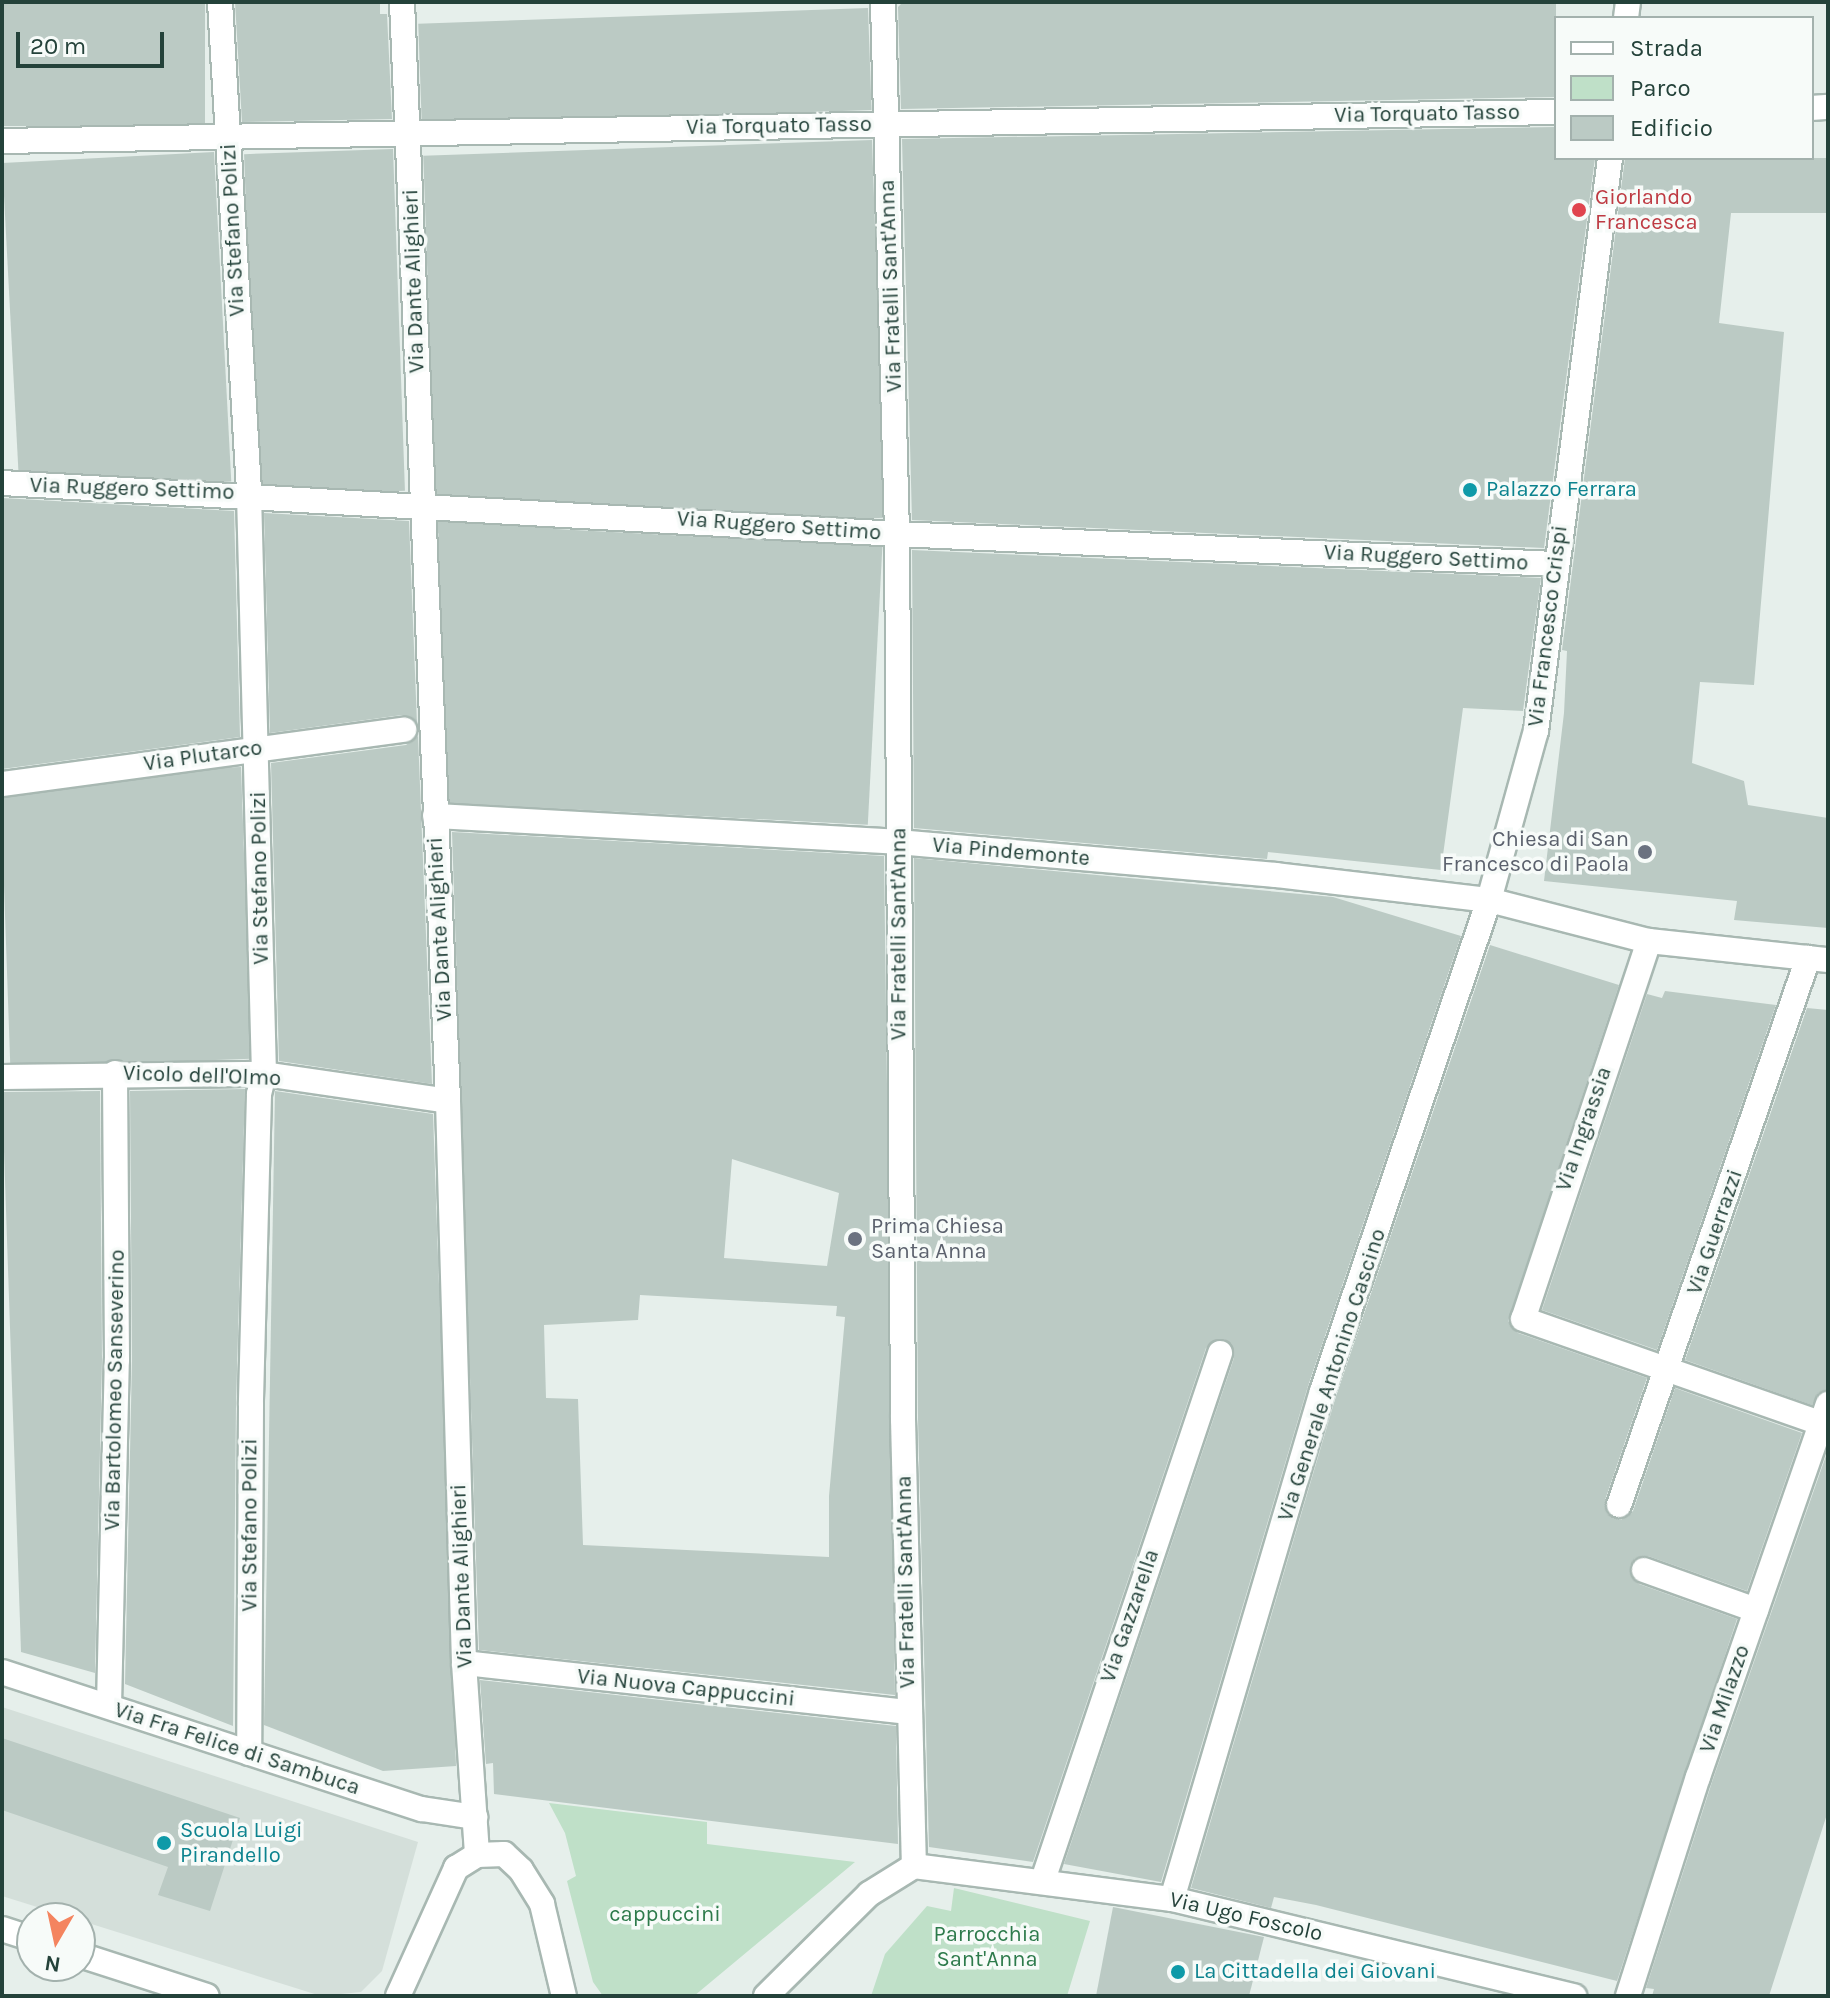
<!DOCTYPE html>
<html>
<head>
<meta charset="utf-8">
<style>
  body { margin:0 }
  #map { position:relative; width:1830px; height:1998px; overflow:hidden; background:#e6efeb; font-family:Karla,sans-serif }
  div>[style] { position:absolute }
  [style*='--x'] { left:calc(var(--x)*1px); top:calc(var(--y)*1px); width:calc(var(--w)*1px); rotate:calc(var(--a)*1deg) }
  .built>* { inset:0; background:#d4dfda }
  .green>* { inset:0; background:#bfe0c8 }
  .building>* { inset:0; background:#bbcac4; transform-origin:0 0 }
  .roads { filter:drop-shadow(2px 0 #a8b8b2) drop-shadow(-2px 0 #a8b8b2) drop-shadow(0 2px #a8b8b2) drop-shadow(0 -2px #a8b8b2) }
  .minor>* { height:24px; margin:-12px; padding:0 12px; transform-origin:12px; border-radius:12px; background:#fff }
  .dots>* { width:22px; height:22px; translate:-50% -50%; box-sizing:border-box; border:4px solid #f7fbf9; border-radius:50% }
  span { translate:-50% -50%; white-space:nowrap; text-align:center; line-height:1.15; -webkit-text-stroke:7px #f7fbf9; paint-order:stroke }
  .street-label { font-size:22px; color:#24423a }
  .health-label { font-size:22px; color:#be3a42 }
  .left { translate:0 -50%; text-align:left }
  .culture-label { font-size:22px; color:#0d838f }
  .worship-label { font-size:22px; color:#5b616d }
  .right { translate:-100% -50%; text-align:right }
  .park-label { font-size:22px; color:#2d7a4b }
  .frame { position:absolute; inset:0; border:4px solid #24423a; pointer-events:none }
  .legend { position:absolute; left:1554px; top:16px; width:260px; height:144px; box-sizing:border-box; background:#f7fbf9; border:2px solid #a3b1ad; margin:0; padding:10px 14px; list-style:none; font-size:24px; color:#24423a }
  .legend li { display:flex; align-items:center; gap:16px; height:40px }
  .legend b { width:40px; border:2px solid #a3b1ad }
  .north { position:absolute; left:16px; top:1902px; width:80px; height:80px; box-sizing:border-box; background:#f7fbf9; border:2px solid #a3b1ad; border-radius:50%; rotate:189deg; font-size:22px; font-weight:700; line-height:32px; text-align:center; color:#24423a }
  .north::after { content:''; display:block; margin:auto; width:28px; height:36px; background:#f4845f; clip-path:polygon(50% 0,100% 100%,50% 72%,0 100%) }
  .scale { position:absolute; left:16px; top:32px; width:148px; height:36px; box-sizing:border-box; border:4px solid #24423a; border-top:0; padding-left:10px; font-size:24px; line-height:28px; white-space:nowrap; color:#24423a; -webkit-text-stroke:6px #f7fbf9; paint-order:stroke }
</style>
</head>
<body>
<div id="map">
  <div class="built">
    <div style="clip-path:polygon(2px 1707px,418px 1842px,382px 1971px,361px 1992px,321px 1996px,2px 1896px)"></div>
  </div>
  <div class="green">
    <div style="clip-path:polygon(549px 1803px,707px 1822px,707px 1844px,855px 1862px,694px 1996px,603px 1996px,593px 1982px,567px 1881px,576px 1876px,565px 1833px)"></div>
    <div style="clip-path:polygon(954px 1888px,1090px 1921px,1067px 1996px,871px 1996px,885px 1954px,927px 1906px,951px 1911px)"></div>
  </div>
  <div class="building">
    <div style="left:2px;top:2px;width:203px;height:124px"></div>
    <div style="clip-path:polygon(235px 2px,380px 2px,380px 14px,387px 14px,392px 119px,242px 122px)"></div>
    <div style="clip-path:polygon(903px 2px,1556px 2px,1556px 97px,901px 109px,898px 7px)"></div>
    <div style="left:868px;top:8px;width:102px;height:450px;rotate:88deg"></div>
    <div style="clip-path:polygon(1556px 127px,1556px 158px,1595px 158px,1544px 548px,912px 520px,902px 139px)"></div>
    <div style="left:872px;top:140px;width:378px;height:449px;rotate:88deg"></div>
    <div style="left:393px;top:149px;width:342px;height:149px;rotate:88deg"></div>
    <div style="left:214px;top:152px;width:330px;height:212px;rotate:87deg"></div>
    <div style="clip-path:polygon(1625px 158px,1828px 158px,1828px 213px,1731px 213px,1719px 323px,1784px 332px,1754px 685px,1700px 682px,1692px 763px,1744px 781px,1748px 805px,1828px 818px,1828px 928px,1734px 920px,1737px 901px,1544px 881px,1564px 713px,1567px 651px,1562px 650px)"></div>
    <div style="clip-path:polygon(2px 498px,234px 511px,240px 737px,2px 769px)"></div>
    <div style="clip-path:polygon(264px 513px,409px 521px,417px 724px,402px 715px,270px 733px)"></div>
    <div style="left:439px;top:523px;width:444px;height:279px;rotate:3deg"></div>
    <div style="clip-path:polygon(912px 550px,1541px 578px,1523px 711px,1463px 708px,1441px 870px,1268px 852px,1267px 859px,914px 828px)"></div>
    <div style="clip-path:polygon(418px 736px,432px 1084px,279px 1061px,271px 763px,406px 745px)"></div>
    <div style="left:241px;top:767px;width:292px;height:241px;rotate:88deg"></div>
    <div style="clip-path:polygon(evenodd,452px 832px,884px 856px,895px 1695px,479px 1650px,452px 832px,732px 1159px,839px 1193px,827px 1266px,724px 1258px,732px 1159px,452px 832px,640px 1295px,837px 1306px,836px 1316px,845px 1317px,829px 1496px,829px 1557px,583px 1545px,578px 1399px,546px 1398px,544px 1325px,638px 1320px,640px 1295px)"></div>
    <div style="clip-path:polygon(914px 858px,1333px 897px,1461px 936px,1308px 1386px,1161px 1882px,1064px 1864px,1234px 1358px,1232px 1344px,1224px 1339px,1206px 1348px,1033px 1862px,929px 1847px,918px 1419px)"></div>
    <div style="clip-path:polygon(1490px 945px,1619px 985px,1508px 1321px,1518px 1333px,1647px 1378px,1605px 1500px,1607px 1514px,1621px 1520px,1633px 1511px,1675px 1388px,1802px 1433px,1747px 1591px,1648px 1556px,1635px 1558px,1630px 1566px,1639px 1584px,1737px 1619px,1617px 1981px,1316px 1905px,1274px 1897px,1271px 1908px,1191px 1888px,1336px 1396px)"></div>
    <div style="clip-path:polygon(1665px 991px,1776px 1005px,1657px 1350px,1542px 1310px,1647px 994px,1662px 998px)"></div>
    <div style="clip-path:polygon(1807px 1008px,1828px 1010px,1828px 1389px,1818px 1393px,1812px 1405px,1685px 1360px)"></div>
    <div style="clip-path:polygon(245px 1089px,236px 1405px,233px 1726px,125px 1684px,132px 1360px,130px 1091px)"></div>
    <div style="clip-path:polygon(100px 1091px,102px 1360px,95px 1673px,21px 1652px,2px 1092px)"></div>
    <div style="clip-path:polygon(275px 1091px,433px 1114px,456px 1766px,383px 1771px,264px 1725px)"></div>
    <div style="clip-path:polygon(1828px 1450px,1828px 1811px,1769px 1996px,1652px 1996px,1654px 1989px,1646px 1988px,1712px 1782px)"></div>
    <div style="clip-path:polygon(480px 1680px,896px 1726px,898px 1844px,494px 1794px,493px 1763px,486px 1764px)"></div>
    <div style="clip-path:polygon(2px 1738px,240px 1818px,210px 1911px,158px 1895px,168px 1867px,2px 1810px)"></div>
    <div style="clip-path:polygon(1113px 1907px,1264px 1937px,1249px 1996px,1096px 1996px)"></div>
  </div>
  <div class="roads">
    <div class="minor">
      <div style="--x:220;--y:2;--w:493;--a:86.6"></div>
      <div style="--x:249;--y:494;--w:580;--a:88.52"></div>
      <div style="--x:264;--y:1074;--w:21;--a:104"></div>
      <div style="--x:259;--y:1094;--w:311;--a:91.5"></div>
      <div style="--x:251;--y:1405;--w:348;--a:90.3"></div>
      <div style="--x:402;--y:2;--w:1100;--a:87.6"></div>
      <div style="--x:448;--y:1101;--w:562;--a:88.37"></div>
      <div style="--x:464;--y:1663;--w:192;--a:86.1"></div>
      <div style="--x:883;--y:2;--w:532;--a:88.49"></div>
      <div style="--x:897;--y:534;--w:885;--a:89.61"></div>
      <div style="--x:903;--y:1419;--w:447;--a:88.6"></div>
      <div style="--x:1626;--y:18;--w:16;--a:-83"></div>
      <div style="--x:1812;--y:108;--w:16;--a:-4"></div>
      <div style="--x:2;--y:141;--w:1554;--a:-1.07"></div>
      <div style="--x:2;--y:483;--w:896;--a:3.26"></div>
      <div style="--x:897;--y:534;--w:660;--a:2.61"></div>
      <div style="--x:2;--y:784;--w:406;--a:-7.7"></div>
      <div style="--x:435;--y:816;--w:464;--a:3.2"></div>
      <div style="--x:898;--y:842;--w:379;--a:5"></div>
      <div style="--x:1276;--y:875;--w:214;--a:6.7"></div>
      <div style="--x:1489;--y:900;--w:165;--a:14.4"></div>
      <div style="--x:1649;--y:941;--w:180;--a:6.1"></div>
      <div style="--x:1649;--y:941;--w:398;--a:108.4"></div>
      <div style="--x:1523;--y:1319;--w:317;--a:19.3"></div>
      <div style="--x:2;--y:1077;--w:262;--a:-0.7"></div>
      <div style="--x:264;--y:1074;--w:186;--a:8.3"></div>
      <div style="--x:1619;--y:1505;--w:579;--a:-70.94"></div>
      <div style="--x:1644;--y:1570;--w:119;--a:19.7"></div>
      <div style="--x:464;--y:1663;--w:447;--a:6.3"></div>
      <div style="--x:2;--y:1672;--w:442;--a:18.1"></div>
      <div style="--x:422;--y:1809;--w:54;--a:8.6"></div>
      <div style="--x:109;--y:1706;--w:346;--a:-88.7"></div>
      <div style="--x:117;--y:1360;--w:287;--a:-90.4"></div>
      <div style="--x:914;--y:1866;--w:260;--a:7.3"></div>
      <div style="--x:1172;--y:1899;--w:414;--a:13.6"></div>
      <div style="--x:1043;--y:1880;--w:556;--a:-71.43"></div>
      <div style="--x:1172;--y:1899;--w:530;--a:-73.55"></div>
      <div style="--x:1322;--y:1391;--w:519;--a:-71.22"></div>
      <div style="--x:1489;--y:900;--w:175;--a:-74.5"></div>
      <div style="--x:1536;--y:731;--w:578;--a:-82.64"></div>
      <div style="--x:2;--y:1929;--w:32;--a:18"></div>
      <div style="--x:80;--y:1955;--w:133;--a:17.9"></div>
      <div style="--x:398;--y:1996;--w:141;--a:-65.6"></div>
      <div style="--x:456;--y:1868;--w:25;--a:-32"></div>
      <div style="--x:477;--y:1855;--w:27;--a:-2"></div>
      <div style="--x:504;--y:1854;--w:23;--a:43"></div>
      <div style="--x:521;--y:1870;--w:40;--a:58"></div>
      <div style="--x:542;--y:1904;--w:95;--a:76.6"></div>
      <div style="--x:766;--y:1996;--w:145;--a:-44.7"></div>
      <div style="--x:869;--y:1894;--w:53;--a:-31.9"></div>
      <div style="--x:1628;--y:1996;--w:230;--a:-72.3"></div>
      <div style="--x:1698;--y:1777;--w:395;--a:-70.8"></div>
    </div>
  </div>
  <div class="dots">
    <div style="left:1579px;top:210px;background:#e0444e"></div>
    <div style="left:1470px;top:490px;background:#0f9aa8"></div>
    <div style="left:1645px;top:852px;background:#6b7280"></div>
    <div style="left:855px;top:1239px;background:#6b7280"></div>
    <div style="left:164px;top:1843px;background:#0f9aa8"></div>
    <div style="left:1178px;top:1972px;background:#0f9aa8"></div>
  </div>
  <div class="street-label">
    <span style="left:1427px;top:114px;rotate:-1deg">Via Torquato Tasso</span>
    <span style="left:779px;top:126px;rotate:-1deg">Via Torquato Tasso</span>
    <span style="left:233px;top:230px;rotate:-93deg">Via Stefano Polizi</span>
    <span style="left:414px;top:281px;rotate:-92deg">Via Dante Alighieri</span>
    <span style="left:891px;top:286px;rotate:-92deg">Via Fratelli Sant'Anna</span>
    <span style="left:132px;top:489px;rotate:2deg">Via Ruggero Settimo</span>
    <span style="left:779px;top:526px;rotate:4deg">Via Ruggero Settimo</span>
    <span style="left:1426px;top:558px;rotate:3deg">Via Ruggero Settimo</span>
    <span style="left:1548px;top:626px;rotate:-83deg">Via Francesco Crispi</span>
    <span style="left:203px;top:756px;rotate:-8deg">Via Plutarco</span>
    <span style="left:1011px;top:852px;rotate:5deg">Via Pindemonte</span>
    <span style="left:260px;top:878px;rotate:-91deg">Via Stefano Polizi</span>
    <span style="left:440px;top:929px;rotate:-93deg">Via Dante Alighieri</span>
    <span style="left:899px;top:934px;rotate:-90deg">Via Fratelli Sant'Anna</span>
    <span style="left:202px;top:1076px;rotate:2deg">Vicolo dell'Olmo</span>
    <span style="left:1584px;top:1129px;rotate:-71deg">Via Ingrassia</span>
    <span style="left:1715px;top:1232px;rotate:-71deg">Via Guerrazzi</span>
    <span style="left:1332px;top:1375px;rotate:-72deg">Via Generale Antonino Cascino</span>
    <span style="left:115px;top:1390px;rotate:-89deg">Via Bartolomeo Sanseverino</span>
    <span style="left:250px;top:1525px;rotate:-90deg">Via Stefano Polizi</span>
    <span style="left:462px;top:1576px;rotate:-92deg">Via Dante Alighieri</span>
    <span style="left:906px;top:1582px;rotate:-91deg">Via Fratelli Sant'Anna</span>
    <span style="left:1130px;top:1616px;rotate:-71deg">Via Gazzarella</span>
    <span style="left:686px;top:1688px;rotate:6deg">Via Nuova Cappuccini</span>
    <span style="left:1725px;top:1699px;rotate:-71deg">Via Milazzo</span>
    <span style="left:237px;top:1749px;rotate:18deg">Via Fra Felice di Sambuca</span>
    <span style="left:1246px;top:1917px;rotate:13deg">Via Ugo Foscolo</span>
  </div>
  <div class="health-label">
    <span class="left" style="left:1595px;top:210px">Giorlando<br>Francesca</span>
  </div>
  <div class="culture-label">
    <span class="left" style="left:1486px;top:490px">Palazzo Ferrara</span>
    <span class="left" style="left:180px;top:1843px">Scuola Luigi<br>Pirandello</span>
    <span class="left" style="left:1194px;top:1972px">La Cittadella dei Giovani</span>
  </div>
  <div class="worship-label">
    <span class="right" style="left:1629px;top:852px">Chiesa di San<br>Francesco di Paola</span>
    <span class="left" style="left:871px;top:1239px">Prima Chiesa<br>Santa Anna</span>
  </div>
  <div class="park-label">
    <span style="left:665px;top:1915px">cappuccini</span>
    <span style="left:987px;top:1947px">Parrocchia<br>Sant'Anna</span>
  </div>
  <div class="frame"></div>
  <ul class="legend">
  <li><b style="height:10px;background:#fff"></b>Strada</li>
  <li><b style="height:22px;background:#bfe0c8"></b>Parco</li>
  <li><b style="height:22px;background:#bbcac4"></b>Edificio</li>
  </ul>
  <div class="north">N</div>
  <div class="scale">20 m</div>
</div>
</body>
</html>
